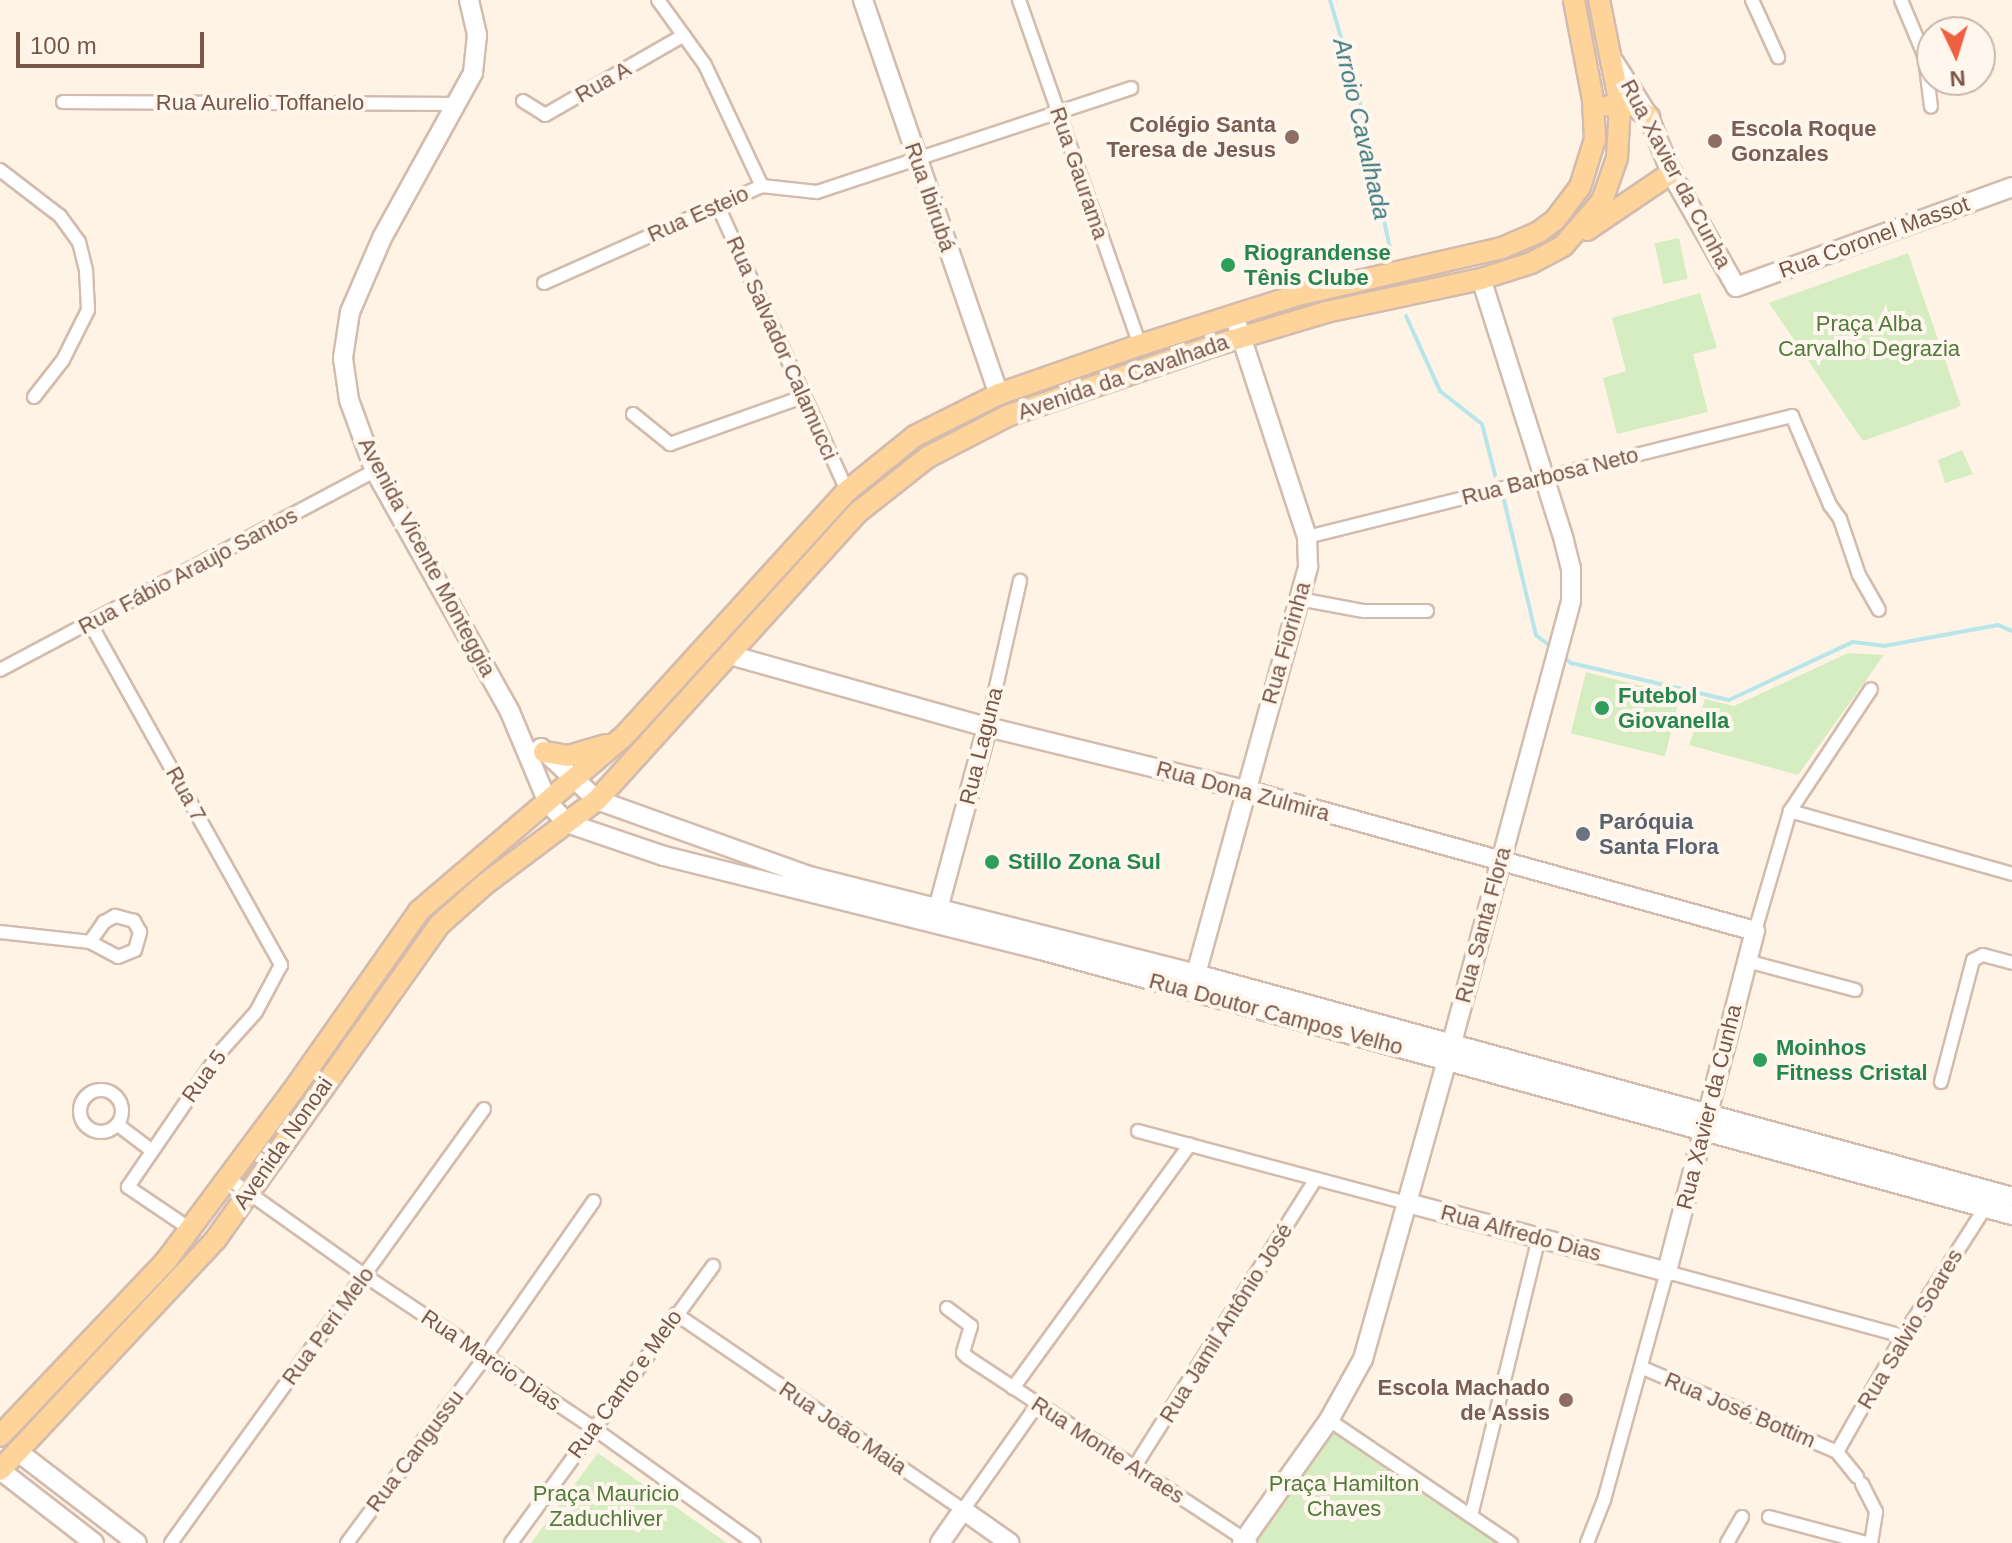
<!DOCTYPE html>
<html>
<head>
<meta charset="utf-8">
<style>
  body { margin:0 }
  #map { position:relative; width:2012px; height:1543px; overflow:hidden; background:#fef3e5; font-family:Arial,sans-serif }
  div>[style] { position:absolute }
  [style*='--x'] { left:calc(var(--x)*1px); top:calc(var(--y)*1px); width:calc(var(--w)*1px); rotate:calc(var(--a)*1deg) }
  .green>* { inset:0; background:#d6edc2; transform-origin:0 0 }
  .stream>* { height:4px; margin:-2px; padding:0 2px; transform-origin:2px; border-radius:2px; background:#b8e5e9 }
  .roads { filter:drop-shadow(2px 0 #d3bbad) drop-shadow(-2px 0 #d3bbad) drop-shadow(0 2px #d3bbad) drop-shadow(0 -2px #d3bbad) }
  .street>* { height:12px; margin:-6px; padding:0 6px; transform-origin:6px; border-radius:6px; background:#fff }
  .street>.ring { margin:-6px; padding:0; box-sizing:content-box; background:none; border:12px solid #fff; border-radius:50% }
  .secondary>* { height:18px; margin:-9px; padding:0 9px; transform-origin:9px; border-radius:9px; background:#fff }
  .primary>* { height:20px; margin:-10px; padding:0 10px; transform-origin:10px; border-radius:10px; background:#ffd49b }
  .dots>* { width:22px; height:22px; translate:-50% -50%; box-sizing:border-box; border:4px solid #fff7ed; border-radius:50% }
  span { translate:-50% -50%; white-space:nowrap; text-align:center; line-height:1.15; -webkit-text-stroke:8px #fff7ed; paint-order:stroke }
  .street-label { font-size:22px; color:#795648 }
  .education-label { font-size:22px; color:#785e54; font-weight:700 }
  .right { translate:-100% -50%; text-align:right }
  .left { translate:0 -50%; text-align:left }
  .leisure-label { font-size:22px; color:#27864d; font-weight:700 }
  .park-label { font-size:22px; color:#527a3c }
  .worship-label { font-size:22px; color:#5b616d; font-weight:700 }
  .water-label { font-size:24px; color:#3a787f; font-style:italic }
  .north { position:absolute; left:1916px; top:16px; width:80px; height:80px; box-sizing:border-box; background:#fff7ed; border:2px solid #c9b7ab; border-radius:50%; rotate:176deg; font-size:22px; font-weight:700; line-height:32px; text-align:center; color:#795648 }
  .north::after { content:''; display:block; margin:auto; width:28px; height:36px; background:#ef5f42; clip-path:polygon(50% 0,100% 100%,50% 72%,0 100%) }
  .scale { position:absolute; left:16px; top:32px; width:188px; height:36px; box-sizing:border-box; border:4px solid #795648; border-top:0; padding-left:10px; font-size:24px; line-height:28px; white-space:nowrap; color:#795648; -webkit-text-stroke:6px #fff7ed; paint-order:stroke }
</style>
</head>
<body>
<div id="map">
  <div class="green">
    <div style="left:1679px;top:238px;width:42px;height:25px;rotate:78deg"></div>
    <div style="clip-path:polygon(1908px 253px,1961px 406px,1863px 441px,1769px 303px)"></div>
    <div style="clip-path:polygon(1700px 293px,1717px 348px,1693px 354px,1708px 412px,1617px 434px,1603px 378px,1626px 371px,1612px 318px)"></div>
    <div style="clip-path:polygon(1962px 450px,1973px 474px,1945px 483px,1938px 460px)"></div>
    <div style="clip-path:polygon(1848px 653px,1884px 655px,1798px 775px,1689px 745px,1705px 699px,1734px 706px)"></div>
    <div style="left:1586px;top:672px;width:97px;height:63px;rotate:14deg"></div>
    <div style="clip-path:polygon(1330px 1429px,1497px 1543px,1260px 1543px,1255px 1540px)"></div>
    <div style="clip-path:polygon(598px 1453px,727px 1543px,531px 1543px)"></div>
  </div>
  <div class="stream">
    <div style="--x:1330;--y:0;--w:103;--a:73.7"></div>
    <div style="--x:1359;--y:99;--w:163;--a:78.3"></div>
    <div style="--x:1406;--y:316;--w:82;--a:65.6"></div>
    <div style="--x:1440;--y:391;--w:53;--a:38.2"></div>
    <div style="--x:1482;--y:424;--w:53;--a:75.7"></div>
    <div style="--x:1504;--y:500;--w:139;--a:76.7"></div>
    <div style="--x:1536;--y:635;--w:23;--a:38"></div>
    <div style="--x:1561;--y:655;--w:13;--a:39"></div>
    <div style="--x:1571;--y:663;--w:162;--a:13.2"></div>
    <div style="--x:1729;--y:700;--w:137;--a:-25.1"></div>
    <div style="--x:1853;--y:642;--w:31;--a:7"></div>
    <div style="--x:1884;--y:646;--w:116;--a:-10.4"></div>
    <div style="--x:1998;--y:625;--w:15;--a:23"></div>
  </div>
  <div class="roads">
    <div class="street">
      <div style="--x:658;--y:0;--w:80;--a:54.1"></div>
      <div style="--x:705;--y:65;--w:134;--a:64.8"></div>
      <div style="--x:1019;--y:0;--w:366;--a:70.7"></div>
      <div style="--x:1752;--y:0;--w:63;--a:65.5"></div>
      <div style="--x:1901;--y:0;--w:62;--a:67.2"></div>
      <div style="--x:1925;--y:57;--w:50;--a:83.2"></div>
      <div style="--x:523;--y:101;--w:26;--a:32"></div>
      <div style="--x:545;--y:115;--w:160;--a:-29.9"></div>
      <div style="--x:63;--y:102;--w:394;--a:0.3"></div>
      <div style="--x:0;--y:170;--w:76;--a:37.5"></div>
      <div style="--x:60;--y:216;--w:32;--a:54"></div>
      <div style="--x:79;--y:242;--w:30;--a:76"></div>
      <div style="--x:86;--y:271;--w:39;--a:87"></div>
      <div style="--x:88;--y:310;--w:56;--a:116.6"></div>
      <div style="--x:63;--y:360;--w:47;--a:128.1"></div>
      <div style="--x:717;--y:204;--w:315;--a:65.6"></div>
      <div style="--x:544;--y:283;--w:239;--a:-24"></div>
      <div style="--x:762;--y:186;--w:55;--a:6.2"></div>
      <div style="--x:817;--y:192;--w:331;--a:-18.3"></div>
      <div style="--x:633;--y:414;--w:48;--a:39"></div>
      <div style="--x:670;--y:444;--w:141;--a:-19.5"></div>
      <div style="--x:1307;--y:537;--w:500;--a:-14"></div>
      <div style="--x:1792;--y:416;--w:97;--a:66.9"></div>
      <div style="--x:1830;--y:505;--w:17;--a:54"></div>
      <div style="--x:1840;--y:519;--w:59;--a:71.3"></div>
      <div style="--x:1859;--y:575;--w:40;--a:60.3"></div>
      <div style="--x:1299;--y:599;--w:66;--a:10.5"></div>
      <div style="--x:1364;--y:611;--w:63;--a:0"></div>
      <div style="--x:90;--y:623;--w:392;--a:60.8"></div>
      <div style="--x:281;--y:965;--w:53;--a:118"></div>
      <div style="--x:256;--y:1012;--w:52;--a:131.9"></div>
      <div style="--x:221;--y:1051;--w:165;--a:124.4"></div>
      <div style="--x:128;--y:1187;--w:75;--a:34.1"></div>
      <div style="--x:0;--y:670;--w:425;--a:-28"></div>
      <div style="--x:987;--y:727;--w:150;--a:-77.3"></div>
      <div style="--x:1790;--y:811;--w:231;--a:15.8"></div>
      <div style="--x:1755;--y:931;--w:125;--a:-73.7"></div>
      <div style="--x:1790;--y:811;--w:146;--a:-56.4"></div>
      <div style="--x:0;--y:932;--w:91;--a:6.3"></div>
      <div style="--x:90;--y:942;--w:32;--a:28"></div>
      <div style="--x:118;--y:957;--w:18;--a:-22"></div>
      <div style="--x:135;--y:950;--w:19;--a:-74"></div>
      <div style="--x:140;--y:932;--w:13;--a:-119"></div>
      <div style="--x:134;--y:921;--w:20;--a:-165"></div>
      <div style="--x:115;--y:916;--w:13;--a:151"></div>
      <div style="--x:104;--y:922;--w:24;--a:125"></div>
      <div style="--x:1747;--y:961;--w:112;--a:15"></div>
      <div style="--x:1941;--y:1082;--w:126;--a:-75.3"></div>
      <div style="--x:1973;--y:960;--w:11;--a:-27"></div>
      <div style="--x:1983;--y:955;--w:30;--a:15"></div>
      <div class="ring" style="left:80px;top:1090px;width:30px;height:30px"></div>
      <div style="--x:118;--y:1125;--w:41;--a:37.1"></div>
      <div style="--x:1138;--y:1131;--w:278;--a:15"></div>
      <div style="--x:228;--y:1178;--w:167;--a:35.5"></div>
      <div style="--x:364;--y:1275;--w:274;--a:33.7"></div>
      <div style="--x:592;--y:1427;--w:199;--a:35.6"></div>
      <div style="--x:947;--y:1308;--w:30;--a:37"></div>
      <div style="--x:971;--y:1326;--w:28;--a:107"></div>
      <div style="--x:963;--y:1353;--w:6;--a:45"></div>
      <div style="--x:967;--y:1357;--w:339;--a:33.3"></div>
      <div style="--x:676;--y:1314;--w:348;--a:34.3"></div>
      <div style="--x:963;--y:1510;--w:128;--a:-54.8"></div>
      <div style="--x:1643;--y:1368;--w:211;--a:23.4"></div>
      <div style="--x:1837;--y:1452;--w:32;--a:51"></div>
      <div style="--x:1013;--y:1388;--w:301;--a:-54"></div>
      <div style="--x:1329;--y:1420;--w:220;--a:34.1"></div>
      <div style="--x:1837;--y:1452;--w:133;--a:-60.4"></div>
      <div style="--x:1903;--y:1336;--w:152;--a:-57.4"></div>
      <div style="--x:1135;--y:1466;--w:339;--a:-57.8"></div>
      <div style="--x:1862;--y:1484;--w:31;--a:63"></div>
      <div style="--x:1876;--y:1512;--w:31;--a:99"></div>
      <div style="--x:1471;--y:1516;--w:288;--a:-76.3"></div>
      <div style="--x:1769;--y:1517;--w:101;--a:14.9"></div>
      <div style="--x:171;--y:1543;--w:535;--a:-54.2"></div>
      <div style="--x:347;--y:1543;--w:232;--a:-53.4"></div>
      <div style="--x:485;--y:1357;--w:190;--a:-55.1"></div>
      <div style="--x:511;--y:1543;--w:343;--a:-53.9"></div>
      <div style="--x:1587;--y:1543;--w:46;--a:-68.4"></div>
      <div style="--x:1604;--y:1500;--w:237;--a:-74.6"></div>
      <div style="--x:1667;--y:1272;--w:245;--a:15.2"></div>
      <div style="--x:1727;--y:1543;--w:30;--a:-60"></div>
    </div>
    <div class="secondary">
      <div style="--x:469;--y:0;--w:36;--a:77"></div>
      <div style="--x:477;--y:35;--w:38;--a:96"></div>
      <div style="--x:473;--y:73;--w:188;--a:118.9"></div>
      <div style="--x:382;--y:238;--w:81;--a:113.4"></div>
      <div style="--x:350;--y:312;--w:47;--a:98.7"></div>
      <div style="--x:343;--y:358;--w:42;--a:81.9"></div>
      <div style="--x:349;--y:400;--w:76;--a:69.9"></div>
      <div style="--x:375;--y:471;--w:276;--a:60.7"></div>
      <div style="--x:510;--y:712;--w:99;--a:67.3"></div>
      <div style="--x:548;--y:803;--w:28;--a:46"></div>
      <div style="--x:567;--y:823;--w:102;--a:18.8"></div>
      <div style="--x:664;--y:856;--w:389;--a:14"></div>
      <div style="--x:1041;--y:950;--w:1007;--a:15.27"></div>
      <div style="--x:863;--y:0;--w:417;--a:71"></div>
      <div style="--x:1614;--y:62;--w:65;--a:57.5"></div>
      <div style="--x:1649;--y:117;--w:60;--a:68.6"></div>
      <div style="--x:1671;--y:173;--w:131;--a:60.3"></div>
      <div style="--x:1736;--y:287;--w:294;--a:-19.9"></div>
      <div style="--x:730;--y:655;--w:267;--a:15.7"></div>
      <div style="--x:987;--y:727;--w:266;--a:13.7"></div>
      <div style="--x:1245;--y:790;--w:529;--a:15.45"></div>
      <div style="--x:1755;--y:931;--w:352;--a:104.5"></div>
      <div style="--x:1667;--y:1272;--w:269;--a:-165.1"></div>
      <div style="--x:541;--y:748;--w:76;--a:42.9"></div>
      <div style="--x:597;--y:800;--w:225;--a:19.7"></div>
      <div style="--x:809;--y:876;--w:399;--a:14.2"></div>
      <div style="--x:1196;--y:974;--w:846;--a:15.28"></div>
      <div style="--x:938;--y:909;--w:188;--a:-74.9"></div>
      <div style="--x:1196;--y:974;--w:423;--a:-74.6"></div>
      <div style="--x:1308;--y:566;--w:29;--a:-92"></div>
      <div style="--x:1307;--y:537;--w:234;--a:-108.2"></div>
      <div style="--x:17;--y:1451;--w:151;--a:37.5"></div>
      <div style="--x:0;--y:1470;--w:119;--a:37.8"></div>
      <div style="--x:940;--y:1543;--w:40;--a:-55.1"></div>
      <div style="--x:963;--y:1510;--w:57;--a:35.1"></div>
      <div style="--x:1242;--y:1543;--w:151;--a:-54.7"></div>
      <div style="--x:1329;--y:1420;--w:70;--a:-60.9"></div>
      <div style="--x:1363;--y:1359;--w:337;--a:-74.3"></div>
      <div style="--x:1454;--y:1035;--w:449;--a:-74.9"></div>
      <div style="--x:1571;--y:601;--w:32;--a:-90"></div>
      <div style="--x:1571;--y:569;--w:30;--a:-104"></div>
      <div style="--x:1564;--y:540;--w:274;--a:-107.6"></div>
    </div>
    <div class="primary">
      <div style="--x:1609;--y:106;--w:25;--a:0"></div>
      <div style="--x:1634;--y:106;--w:19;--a:36"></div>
      <div style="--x:1587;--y:230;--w:102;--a:-34.2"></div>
      <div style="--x:544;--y:752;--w:24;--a:9"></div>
      <div style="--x:568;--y:756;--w:40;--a:-16"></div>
      <div style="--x:0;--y:1436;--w:241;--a:-46.5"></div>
      <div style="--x:166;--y:1261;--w:211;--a:-53.3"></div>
      <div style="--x:292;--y:1092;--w:221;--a:-54.9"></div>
      <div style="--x:419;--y:911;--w:270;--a:-40.5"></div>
      <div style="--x:624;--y:736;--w:331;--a:-47.7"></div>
      <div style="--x:847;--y:491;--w:87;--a:-39"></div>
      <div style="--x:915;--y:436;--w:94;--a:-26.6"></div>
      <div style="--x:999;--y:394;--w:149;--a:-19.2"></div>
      <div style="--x:1140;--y:345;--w:166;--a:-17.6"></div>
      <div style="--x:1298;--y:295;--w:209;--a:-13"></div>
      <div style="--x:1502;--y:248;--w:40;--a:-23.4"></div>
      <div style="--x:1539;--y:232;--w:20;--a:-37"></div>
      <div style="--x:1555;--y:220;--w:41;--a:-52.9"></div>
      <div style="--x:1580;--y:187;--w:50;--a:-72.6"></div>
      <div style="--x:1595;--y:139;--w:39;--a:-93"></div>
      <div style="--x:1593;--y:100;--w:102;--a:-100.8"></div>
      <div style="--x:0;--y:1470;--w:316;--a:-46.9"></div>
      <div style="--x:216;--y:1239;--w:385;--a:-54.6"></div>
      <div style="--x:439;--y:925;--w:62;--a:-41.7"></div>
      <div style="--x:485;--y:884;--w:140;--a:-36.9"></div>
      <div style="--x:597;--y:800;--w:387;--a:-47.8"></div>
      <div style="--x:857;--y:513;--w:90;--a:-38.3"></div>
      <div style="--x:928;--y:457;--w:89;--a:-27.4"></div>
      <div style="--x:1007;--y:416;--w:218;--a:-18.8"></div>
      <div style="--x:1213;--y:346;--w:118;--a:-16.7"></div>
      <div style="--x:1326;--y:312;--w:158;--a:-12"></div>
      <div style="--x:1481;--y:279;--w:52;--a:-17.7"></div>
      <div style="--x:1531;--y:263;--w:36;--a:-28"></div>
      <div style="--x:1563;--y:246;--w:60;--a:-49.1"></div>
      <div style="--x:1602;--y:201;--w:46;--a:-70.8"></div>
      <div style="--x:1617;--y:158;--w:53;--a:-86.8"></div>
      <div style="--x:1620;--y:105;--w:107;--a:-101.3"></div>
    </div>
  </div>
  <div class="dots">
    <div style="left:1292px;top:137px;background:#8d6e63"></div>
    <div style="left:1715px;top:141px;background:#8d6e63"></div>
    <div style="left:1228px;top:265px;background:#2e9e5b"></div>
    <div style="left:1602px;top:708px;background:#2e9e5b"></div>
    <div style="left:1583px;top:834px;background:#6b7280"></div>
    <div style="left:992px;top:862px;background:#2e9e5b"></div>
    <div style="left:1760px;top:1060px;background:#2e9e5b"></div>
    <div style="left:1566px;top:1400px;background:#8d6e63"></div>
  </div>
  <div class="street-label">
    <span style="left:603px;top:82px;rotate:-30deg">Rua A</span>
    <span style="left:260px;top:103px">Rua Aurelio Toffanelo</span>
    <span style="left:1079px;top:173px;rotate:71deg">Rua Gaurama</span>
    <span style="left:1676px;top:174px;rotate:62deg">Rua Xavier da Cunha</span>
    <span style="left:930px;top:197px;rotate:71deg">Rua Ibirubá</span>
    <span style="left:698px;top:214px;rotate:-24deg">Rua Esteio</span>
    <span style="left:1874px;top:237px;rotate:-20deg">Rua Coronel Massot</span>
    <span style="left:782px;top:348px;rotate:66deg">Rua Salvador Calamucci</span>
    <span style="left:1123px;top:377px;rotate:-19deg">Avenida da Cavalhada</span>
    <span style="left:1550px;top:476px;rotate:-14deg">Rua Barbosa Neto</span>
    <span style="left:427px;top:557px;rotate:62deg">Avenida Vicente Monteggia</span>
    <span style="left:188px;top:571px;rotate:-28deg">Rua Fábio Araujo Santos</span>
    <span style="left:1286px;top:643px;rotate:-74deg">Rua Fiorinha</span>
    <span style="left:981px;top:746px;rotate:-76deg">Rua Laguna</span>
    <span style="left:1243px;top:791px;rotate:15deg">Rua Dona Zulmira</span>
    <span style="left:186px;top:794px;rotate:61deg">Rua 7</span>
    <span style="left:1483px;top:925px;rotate:-75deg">Rua Santa Flora</span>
    <span style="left:1276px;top:1014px;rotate:15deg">Rua Doutor Campos Velho</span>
    <span style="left:204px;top:1076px;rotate:-54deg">Rua 5</span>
    <span style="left:1709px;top:1107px;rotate:-76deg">Rua Xavier da Cunha</span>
    <span style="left:283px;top:1143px;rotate:-55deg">Avenida Nonoai</span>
    <span style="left:1521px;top:1233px;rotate:15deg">Rua Alfredo Dias</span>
    <span style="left:1226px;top:1323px;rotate:-58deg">Rua Jamil Antônio José</span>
    <span style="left:328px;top:1326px;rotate:-54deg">Rua Peri Melo</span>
    <span style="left:1910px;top:1329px;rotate:-59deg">Rua Salvio Soares</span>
    <span style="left:491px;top:1360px;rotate:34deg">Rua Marcio Dias</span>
    <span style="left:625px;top:1384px;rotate:-54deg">Rua Canto e Melo</span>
    <span style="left:1740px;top:1410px;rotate:23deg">Rua José Bottim</span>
    <span style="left:843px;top:1428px;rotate:34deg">Rua João Maia</span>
    <span style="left:1108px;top:1450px;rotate:33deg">Rua Monte Arraes</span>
    <span style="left:415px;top:1451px;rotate:-53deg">Rua Cangussu</span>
  </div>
  <div class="education-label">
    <span class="right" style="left:1276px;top:137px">Colégio Santa<br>Teresa de Jesus</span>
    <span class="left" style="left:1731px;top:141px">Escola Roque<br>Gonzales</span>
    <span class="right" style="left:1550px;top:1400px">Escola Machado<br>de Assis</span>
  </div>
  <div class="leisure-label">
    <span class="left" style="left:1244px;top:265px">Riograndense<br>Tênis Clube</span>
    <span class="left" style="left:1618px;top:708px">Futebol<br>Giovanella</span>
    <span class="left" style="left:1008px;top:862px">Stillo Zona Sul</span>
    <span class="left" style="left:1776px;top:1060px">Moinhos<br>Fitness Cristal</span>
  </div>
  <div class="park-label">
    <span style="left:1869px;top:336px">Praça Alba<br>Carvalho Degrazia</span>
    <span style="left:1344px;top:1496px">Praça Hamilton<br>Chaves</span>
    <span style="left:606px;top:1506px">Praça Mauricio<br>Zaduchliver</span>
  </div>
  <div class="worship-label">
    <span class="left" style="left:1599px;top:834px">Paróquia<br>Santa Flora</span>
  </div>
  <div class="water-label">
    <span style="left:1362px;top:129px;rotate:77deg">Arroio Cavalhada</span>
  </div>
  <div class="north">N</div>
  <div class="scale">100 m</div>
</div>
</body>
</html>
